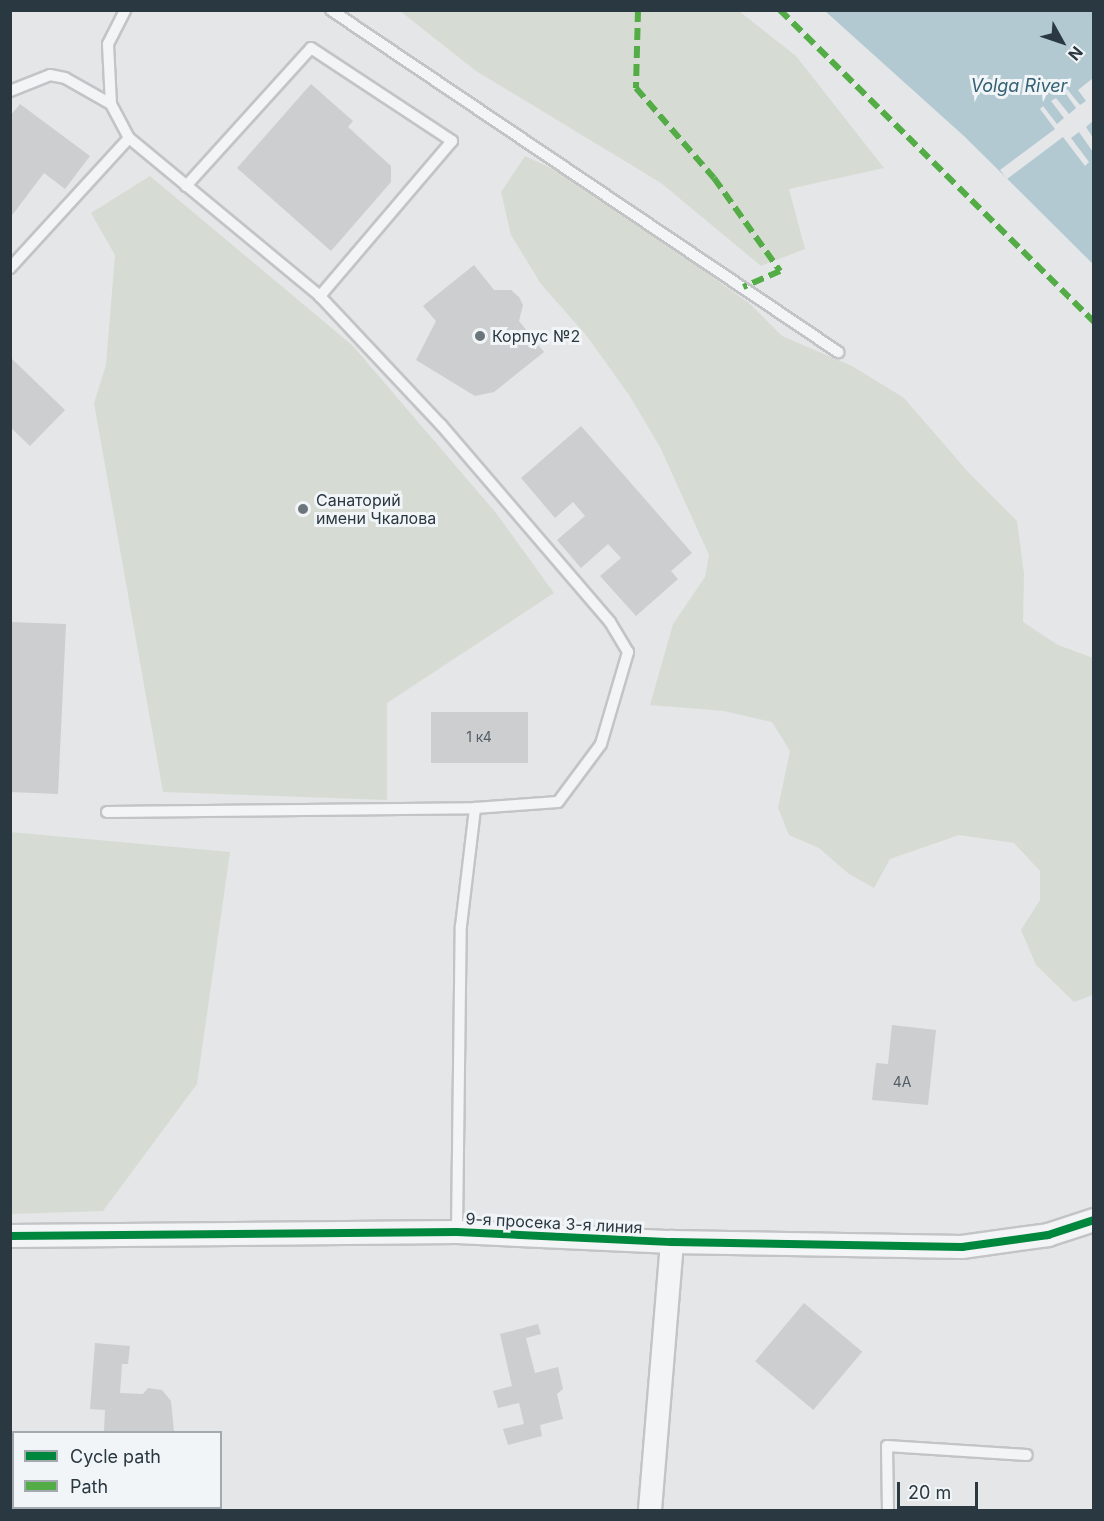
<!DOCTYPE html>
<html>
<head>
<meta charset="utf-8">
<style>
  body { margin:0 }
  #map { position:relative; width:1104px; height:1521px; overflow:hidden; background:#e4e6e8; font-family:Inter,sans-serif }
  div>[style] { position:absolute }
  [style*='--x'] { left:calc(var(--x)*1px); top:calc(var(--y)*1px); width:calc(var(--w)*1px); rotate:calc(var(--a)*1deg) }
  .green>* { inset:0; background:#d6dcd4 }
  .water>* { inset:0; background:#b3c9d2 }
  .pier>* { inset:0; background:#e4e6e8 }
  .building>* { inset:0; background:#ccced0; transform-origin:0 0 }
  .roads { filter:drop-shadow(2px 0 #c2c4c6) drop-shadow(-2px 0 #c2c4c6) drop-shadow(0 2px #c2c4c6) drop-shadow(0 -2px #c2c4c6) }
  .service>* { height:10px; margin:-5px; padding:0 5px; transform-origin:5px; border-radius:5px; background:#f3f4f5 }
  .minor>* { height:22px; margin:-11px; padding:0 11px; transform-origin:11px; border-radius:11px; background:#f3f4f5 }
  .quiet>* { height:6px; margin-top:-3px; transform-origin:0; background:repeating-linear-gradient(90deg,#53ac46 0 12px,transparent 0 18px) }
  .cycleway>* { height:8px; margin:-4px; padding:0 4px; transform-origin:4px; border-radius:4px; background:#00873e }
  .dots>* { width:16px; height:16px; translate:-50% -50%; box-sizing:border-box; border:3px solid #f2f5f7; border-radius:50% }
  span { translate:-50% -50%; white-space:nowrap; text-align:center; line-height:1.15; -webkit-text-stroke:6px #f2f5f7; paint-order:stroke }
  .number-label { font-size:14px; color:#535e66 }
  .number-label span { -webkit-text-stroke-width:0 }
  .poi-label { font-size:16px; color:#2a3842 }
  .left { translate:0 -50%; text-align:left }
  .street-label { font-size:16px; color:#2a3842 }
  .water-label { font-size:18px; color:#346176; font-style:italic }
  .frame { position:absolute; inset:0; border:12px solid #2a3842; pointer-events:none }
  .legend { position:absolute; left:12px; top:1431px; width:210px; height:78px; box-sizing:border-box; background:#f2f5f7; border:2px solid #a2a9af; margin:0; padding:8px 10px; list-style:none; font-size:18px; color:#2a3842 }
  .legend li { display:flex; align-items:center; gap:12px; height:30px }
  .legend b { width:30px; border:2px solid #a2a9af }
  .north { position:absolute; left:1032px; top:12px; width:60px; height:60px; -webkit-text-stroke:4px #f2f5f7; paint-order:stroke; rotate:130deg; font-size:16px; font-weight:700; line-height:24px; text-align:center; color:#2a3842 }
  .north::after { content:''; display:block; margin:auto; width:21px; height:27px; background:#2a3842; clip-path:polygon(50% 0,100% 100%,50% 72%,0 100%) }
  .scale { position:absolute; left:897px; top:1482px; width:81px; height:27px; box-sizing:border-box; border:3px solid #2a3842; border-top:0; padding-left:8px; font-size:18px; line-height:21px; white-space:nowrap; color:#2a3842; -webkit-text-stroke:4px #f2f5f7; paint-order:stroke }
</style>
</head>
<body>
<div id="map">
  <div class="green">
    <div style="clip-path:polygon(400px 11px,739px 11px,796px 56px,884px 168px,789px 189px,805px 249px,761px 266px,661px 183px,476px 71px)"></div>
    <div style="clip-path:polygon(525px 156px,568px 176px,612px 204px,750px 304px,782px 336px,852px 366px,904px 398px,969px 473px,1017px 521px,1024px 574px,1023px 622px,1058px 645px,1093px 658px,1093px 995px,1074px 1002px,1036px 965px,1021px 930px,1040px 900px,1040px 871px,1014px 843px,959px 835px,890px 859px,874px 888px,849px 874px,819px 848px,789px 835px,778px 808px,790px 751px,772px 722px,724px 711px,650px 705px,673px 624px,705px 577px,709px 555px,660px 447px,629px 395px,586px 335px,541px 284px,511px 235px,501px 192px)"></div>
    <div style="clip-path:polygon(150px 176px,353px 346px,496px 513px,554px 593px,387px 703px,387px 800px,163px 792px,94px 403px,106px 365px,115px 255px,91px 213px)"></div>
    <div style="clip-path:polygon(10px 832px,230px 852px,197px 1084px,103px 1211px,11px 1214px)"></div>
  </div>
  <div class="water">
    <div style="clip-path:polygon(825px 11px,1093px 11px,1093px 264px,965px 137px)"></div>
  </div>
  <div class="pier">
    <div style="clip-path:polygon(1093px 78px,1093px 121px,1086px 127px,1093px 138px,1093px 152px,1079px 132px,1071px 138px,1089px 162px,1085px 166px,1063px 137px,1007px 179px,1000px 170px,1055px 129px,1040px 109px,1043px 106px,1057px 124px,1064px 118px,1051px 101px,1056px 98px,1069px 114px,1076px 108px,1064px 91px,1067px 89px,1080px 105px,1086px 101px,1078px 90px)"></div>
  </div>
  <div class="building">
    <div style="clip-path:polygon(311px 84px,353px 121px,348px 127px,391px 166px,391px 182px,331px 251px,237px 168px)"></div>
    <div style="clip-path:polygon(20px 104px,90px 156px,65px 189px,44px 173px,10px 218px,10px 116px)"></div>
    <div style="clip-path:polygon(474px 265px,494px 290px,511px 290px,519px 297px,523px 305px,519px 321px,544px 352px,494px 392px,475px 396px,416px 360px,436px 321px,423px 306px)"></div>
    <div style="clip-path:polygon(10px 357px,65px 410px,30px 446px,10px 427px)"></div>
    <div style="clip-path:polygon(581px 426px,692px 553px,671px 571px,678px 579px,636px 616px,600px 576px,621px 558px,608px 544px,581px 568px,557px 540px,585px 516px,573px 502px,555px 518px,521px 478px)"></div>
    <div style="clip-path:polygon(10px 622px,66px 624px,58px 794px,10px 792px)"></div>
    <div style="left:431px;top:712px;width:97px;height:51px"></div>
    <div style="clip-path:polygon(892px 1025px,936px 1030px,928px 1105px,872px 1100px,876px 1063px,888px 1064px)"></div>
    <div style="left:804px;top:1303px;width:76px;height:76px;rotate:40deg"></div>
    <div style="clip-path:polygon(538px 1324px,541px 1334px,526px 1338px,535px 1373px,558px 1367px,563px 1389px,557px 1394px,563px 1419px,540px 1425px,542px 1436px,508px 1445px,503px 1429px,524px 1424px,519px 1403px,498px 1408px,493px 1391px,512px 1386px,500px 1334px)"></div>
    <div style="clip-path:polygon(95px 1343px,130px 1346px,128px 1364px,122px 1364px,120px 1393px,143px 1394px,148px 1388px,162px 1390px,171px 1401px,174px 1432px,104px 1432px,105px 1410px,90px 1409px)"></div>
  </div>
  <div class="roads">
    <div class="service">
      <div style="--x:331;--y:10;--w:612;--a:34"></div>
      <div style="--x:10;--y:91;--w:43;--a:-21.8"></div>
      <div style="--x:50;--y:75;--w:15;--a:11"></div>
      <div style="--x:65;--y:78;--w:53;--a:29.5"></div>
      <div style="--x:186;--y:186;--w:186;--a:-47.8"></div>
      <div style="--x:311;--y:48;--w:169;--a:33.4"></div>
      <div style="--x:452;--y:141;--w:204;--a:130.4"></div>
      <div style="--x:10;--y:268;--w:176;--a:-47.5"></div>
      <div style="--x:107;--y:812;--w:368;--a:-0.6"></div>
      <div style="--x:475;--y:808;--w:83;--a:-4.1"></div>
      <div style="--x:558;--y:802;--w:72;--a:-53.4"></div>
      <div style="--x:601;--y:744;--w:96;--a:-73.6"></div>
      <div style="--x:628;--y:652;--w:35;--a:-121"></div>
      <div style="--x:610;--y:622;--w:260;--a:-130.6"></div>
      <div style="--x:441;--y:425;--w:177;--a:-133.2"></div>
      <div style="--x:320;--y:296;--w:248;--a:-140.4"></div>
      <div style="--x:129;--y:138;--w:38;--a:-118"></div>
      <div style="--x:111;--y:104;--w:60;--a:-92.9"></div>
      <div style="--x:108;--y:44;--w:38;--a:-63"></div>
      <div style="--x:457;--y:1232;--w:306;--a:-89.3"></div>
      <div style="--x:461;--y:926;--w:119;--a:-83.2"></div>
      <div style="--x:888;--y:1510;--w:64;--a:-90.9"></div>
      <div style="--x:887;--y:1446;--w:140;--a:3.7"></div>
    </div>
    <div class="minor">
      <div style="--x:10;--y:1236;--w:447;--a:-0.5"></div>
      <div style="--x:457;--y:1232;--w:215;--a:2.7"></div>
      <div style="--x:672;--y:1242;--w:290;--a:1"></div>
      <div style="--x:962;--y:1247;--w:87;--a:-7.9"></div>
      <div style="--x:1048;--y:1235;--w:48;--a:-18.1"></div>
      <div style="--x:650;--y:1510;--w:269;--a:-85.3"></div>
    </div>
  </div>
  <div class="quiet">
    <div style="--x:638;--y:10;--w:78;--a:91.5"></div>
    <div style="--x:636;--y:88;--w:119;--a:49.1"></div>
    <div style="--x:714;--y:178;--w:114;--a:54.6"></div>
    <div style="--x:780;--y:271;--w:40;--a:156.6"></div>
    <div style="--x:780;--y:10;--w:443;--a:44.8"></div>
  </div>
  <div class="cycleway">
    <div style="--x:10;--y:1236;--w:447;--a:-0.5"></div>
    <div style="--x:457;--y:1232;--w:215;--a:2.7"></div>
    <div style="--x:672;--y:1242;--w:290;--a:1"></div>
    <div style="--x:962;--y:1247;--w:87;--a:-7.9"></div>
    <div style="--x:1048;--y:1235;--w:48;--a:-18.1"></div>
  </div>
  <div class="dots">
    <div style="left:480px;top:336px;background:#6b757c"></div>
    <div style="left:303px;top:509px;background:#6b757c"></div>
  </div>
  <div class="number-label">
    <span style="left:479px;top:737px">1 к4</span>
    <span style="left:902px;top:1082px">4А</span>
  </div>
  <div class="poi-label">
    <span class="left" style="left:492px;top:336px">Корпус №2</span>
    <span class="left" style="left:316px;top:509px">Санаторий<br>имени Чкалова</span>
  </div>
  <div class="street-label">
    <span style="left:554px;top:1223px;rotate:3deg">9-я просека 3-я линия</span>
  </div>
  <div class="water-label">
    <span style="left:1019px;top:86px">Volga River</span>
  </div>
  <div class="frame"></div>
  <ul class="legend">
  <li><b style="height:8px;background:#00873e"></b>Cycle path</li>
  <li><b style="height:8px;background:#53ac46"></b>Path</li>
  </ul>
  <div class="north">N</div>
  <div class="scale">20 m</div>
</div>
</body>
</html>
